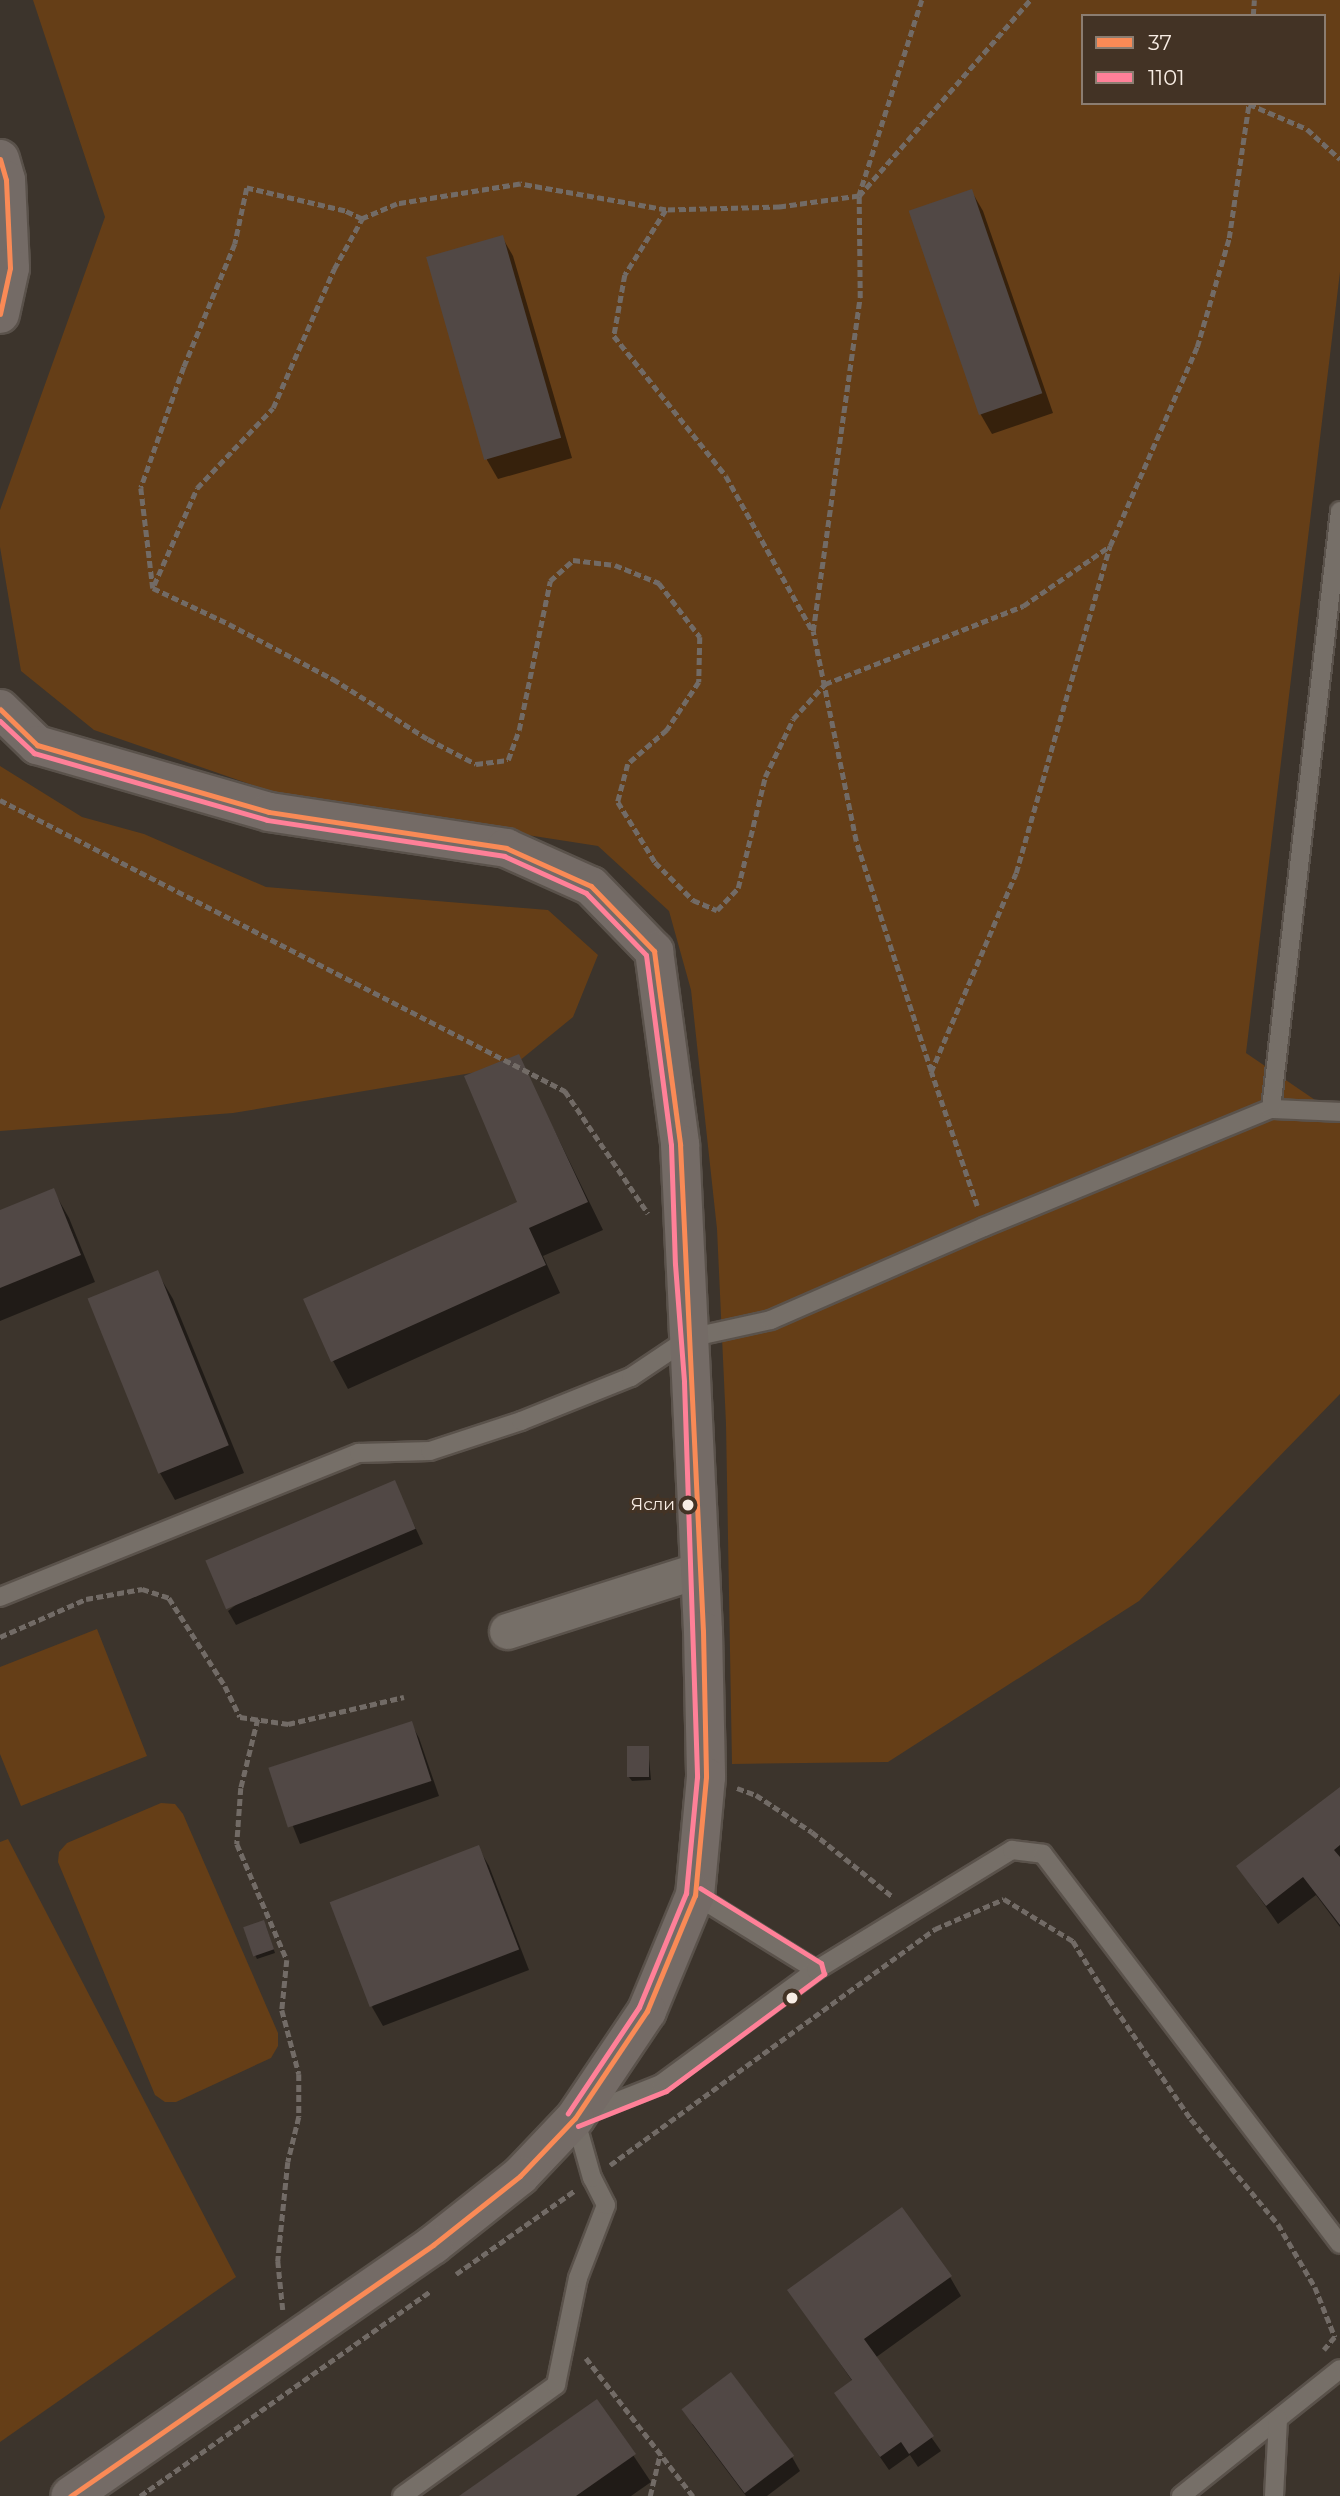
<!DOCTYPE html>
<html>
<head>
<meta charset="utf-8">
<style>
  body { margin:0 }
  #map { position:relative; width:1340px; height:2496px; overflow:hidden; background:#3c342c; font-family:Montserrat,sans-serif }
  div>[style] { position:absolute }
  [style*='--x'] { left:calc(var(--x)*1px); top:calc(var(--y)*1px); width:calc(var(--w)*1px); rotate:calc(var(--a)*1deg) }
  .green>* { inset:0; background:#653e17 }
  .shadow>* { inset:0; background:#0007 }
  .building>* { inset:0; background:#514845; transform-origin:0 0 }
  .path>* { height:4.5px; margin-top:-2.25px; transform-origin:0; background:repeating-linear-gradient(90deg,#726b66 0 7px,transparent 0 10.5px) }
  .roads { filter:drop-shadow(2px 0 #5a524b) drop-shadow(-2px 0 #5a524b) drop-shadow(0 2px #5a524b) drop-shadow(0 -2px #5a524b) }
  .lane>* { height:18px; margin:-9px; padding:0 9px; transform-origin:9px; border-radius:9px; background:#766f68 }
  .street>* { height:35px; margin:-17.5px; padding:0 17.5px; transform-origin:17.5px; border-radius:17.5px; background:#766f68 }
  .secondary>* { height:38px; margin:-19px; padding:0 19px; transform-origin:19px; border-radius:19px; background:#746b66 }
  .bus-1>* { height:5px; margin:-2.5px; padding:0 2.5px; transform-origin:2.5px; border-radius:2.5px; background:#f98a56 }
  .bus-2>* { height:5px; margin:-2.5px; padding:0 2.5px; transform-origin:2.5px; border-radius:2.5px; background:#ff8098 }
  .dots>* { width:19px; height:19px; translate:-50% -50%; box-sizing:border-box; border:4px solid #433325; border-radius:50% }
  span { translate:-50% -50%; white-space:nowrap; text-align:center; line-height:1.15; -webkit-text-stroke:6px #433325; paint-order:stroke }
  .bus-label { font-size:17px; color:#f8ede4 }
  .right { translate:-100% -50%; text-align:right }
  .legend { position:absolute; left:1081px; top:14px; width:245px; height:91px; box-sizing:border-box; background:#433325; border:2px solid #8b7d71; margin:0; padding:9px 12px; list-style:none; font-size:21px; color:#f8ede4 }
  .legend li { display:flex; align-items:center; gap:14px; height:35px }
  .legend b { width:35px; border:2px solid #8b7d71 }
</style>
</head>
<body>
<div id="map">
  <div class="green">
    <div style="clip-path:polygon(evenodd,33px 0,1340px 0,1340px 272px,1246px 1053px,1340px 1117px,1340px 1394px,1139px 1601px,888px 1762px,732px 1764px,726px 1424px,717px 1229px,691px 990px,669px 911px,598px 846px,290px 798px,94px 730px,21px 671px,0 547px,0 510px,105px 217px,33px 0,1083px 16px,1324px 16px,1324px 103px,1083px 103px,1083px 16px)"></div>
    <div style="clip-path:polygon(0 766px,82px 817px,144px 834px,266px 887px,548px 910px,598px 955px,573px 1017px,513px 1066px,233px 1113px,0 1131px)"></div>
    <div style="clip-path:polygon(97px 1629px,147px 1756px,21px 1806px,0 1754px,0 1667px)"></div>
    <div style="clip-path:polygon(161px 1803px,175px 1804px,183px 1814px,278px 2033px,278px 2046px,271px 2058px,176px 2102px,165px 2102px,155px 2095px,58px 1862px,59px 1852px,67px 1843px)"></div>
    <div style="clip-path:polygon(8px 1839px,236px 2277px,0 2442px,0 1842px)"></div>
  </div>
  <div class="shadow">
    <div style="clip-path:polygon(972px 192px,983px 211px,1053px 413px,992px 434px,981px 415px,911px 212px)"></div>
    <div style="clip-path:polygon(502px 237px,513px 256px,572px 458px,498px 479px,487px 460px)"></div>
    <div style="clip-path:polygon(518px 1056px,603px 1230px,543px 1256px,560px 1293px,348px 1389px,333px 1361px,519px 1203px)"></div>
    <div style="clip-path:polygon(53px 1190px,69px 1218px,95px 1282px,0 1321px,0 1212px)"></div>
    <div style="clip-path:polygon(157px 1272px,173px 1299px,244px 1473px,175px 1500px,160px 1473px)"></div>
    <div style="clip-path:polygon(394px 1482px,423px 1544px,236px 1625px,228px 1611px)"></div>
    <div style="clip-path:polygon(411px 1723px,419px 1738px,439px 1796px,300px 1844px,271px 1771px)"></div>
    <div style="clip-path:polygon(648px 1748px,651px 1780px,632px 1781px,629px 1777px)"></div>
    <div style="clip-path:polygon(1340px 1790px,1340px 1927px,1316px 1895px,1278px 1924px,1238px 1867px)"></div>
    <div style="clip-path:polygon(478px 1847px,489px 1866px,529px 1970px,383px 2026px,372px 2007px)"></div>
    <div style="clip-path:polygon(266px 1926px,275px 1953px,257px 1959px,255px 1955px)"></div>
    <div style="clip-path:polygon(950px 2277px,961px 2296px,875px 2358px,941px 2451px,918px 2467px,910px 2455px,889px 2470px,836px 2394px,853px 2382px,789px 2290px)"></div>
    <div style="clip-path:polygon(597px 2401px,651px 2482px,631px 2496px,462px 2496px)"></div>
    <div style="clip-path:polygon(692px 2424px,792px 2457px,800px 2471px,767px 2496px,746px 2496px)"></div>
  </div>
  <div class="building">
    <div style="left:972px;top:189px;width:216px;height:67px;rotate:71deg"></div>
    <div style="left:503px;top:235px;width:211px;height:80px;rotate:74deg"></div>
    <div style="clip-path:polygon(519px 1054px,588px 1202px,529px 1228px,546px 1265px,331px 1362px,303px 1299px,517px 1202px,464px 1076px)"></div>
    <div style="clip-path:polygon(54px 1188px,81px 1255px,0 1288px,0 1210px)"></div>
    <div style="left:158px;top:1270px;width:189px;height:76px;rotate:68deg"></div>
    <div style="left:395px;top:1480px;width:53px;height:206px;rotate:67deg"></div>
    <div style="left:412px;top:1721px;width:63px;height:151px;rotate:72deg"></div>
    <div style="left:627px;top:1746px;width:22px;height:31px"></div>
    <div style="clip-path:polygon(1340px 1787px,1340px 1845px,1334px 1850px,1340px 1857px,1340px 1925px,1303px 1877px,1266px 1906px,1236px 1866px)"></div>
    <div style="left:479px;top:1845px;width:112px;height:160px;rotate:69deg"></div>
    <div style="left:264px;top:1920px;width:31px;height:22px;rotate:71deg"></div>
    <div style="clip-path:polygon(902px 2207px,952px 2276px,864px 2339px,934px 2436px,909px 2454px,901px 2442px,880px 2457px,834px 2393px,852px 2380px,787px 2290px)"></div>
    <div style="left:731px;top:2372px;width:105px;height:62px;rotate:53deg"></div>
    <div style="clip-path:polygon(597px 2399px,636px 2454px,576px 2496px,459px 2496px)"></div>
  </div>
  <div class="path">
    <div style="--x:922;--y:0;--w:206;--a:107.8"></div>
    <div style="--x:859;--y:196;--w:80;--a:172.1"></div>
    <div style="--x:780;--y:207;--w:114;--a:178.5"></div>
    <div style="--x:666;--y:210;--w:148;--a:-169.9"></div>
    <div style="--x:520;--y:184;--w:125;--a:170.8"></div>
    <div style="--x:397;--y:204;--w:38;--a:157"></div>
    <div style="--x:362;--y:219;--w:19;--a:-155"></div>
    <div style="--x:345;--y:211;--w:101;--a:-166.8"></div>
    <div style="--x:247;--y:188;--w:57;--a:102.1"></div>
    <div style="--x:235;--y:244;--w:133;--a:112.5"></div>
    <div style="--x:184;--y:367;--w:128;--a:109.6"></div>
    <div style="--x:141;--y:488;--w:101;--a:83.2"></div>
    <div style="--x:153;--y:588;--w:84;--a:25.3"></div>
    <div style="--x:229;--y:624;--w:118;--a:27.9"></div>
    <div style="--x:333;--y:679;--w:112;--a:32.3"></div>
    <div style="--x:428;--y:739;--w:54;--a:27.5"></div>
    <div style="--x:476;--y:764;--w:32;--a:-7"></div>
    <div style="--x:508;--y:760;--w:32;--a:-70"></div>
    <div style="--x:519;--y:730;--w:152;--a:-78.2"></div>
    <div style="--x:550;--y:581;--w:31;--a:-42"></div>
    <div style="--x:573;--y:560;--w:42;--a:6.8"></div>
    <div style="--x:615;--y:565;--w:48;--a:22.2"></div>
    <div style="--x:659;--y:583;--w:68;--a:52.8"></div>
    <div style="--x:700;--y:637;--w:45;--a:91.3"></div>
    <div style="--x:699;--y:682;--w:58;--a:123.7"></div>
    <div style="--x:667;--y:730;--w:52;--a:138.9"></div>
    <div style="--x:628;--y:764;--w:39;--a:105"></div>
    <div style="--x:618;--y:802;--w:70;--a:58.3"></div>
    <div style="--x:655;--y:862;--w:54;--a:45"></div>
    <div style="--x:693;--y:900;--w:26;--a:23"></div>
    <div style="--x:717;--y:910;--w:30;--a:-46"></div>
    <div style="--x:738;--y:888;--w:114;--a:-76.3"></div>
    <div style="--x:765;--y:777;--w:64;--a:-64.2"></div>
    <div style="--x:793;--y:719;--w:47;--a:-47.6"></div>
    <div style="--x:825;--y:684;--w:213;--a:-21.5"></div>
    <div style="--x:1023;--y:606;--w:106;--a:-34.6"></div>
    <div style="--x:1253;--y:16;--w:16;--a:-86"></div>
    <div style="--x:1249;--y:104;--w:63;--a:23.3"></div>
    <div style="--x:1307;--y:129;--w:45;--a:42.3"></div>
    <div style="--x:666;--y:210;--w:77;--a:122.2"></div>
    <div style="--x:625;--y:275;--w:62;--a:100.2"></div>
    <div style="--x:614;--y:336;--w:179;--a:51.3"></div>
    <div style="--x:726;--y:476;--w:176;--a:60.8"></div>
    <div style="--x:154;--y:585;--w:106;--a:-66.1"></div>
    <div style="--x:197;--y:488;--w:110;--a:-46.5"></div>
    <div style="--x:273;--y:408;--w:152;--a:-66.3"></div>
    <div style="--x:334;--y:269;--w:57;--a:-60.8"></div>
    <div style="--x:0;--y:800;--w:636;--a:27.25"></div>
    <div style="--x:565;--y:1091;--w:148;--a:55.8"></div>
    <div style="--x:931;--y:1071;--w:242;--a:-108.1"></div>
    <div style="--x:856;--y:841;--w:214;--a:-101.6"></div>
    <div style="--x:813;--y:631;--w:336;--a:-82"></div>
    <div style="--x:860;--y:298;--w:102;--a:-90.6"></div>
    <div style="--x:859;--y:196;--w:260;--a:-48.9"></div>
    <div style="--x:977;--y:1206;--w:142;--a:-108.9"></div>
    <div style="--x:931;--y:1072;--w:216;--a:-66.9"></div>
    <div style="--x:1016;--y:873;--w:340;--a:-74"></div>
    <div style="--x:1110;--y:546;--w:217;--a:-66.4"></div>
    <div style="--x:1197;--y:347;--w:114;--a:-73.6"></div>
    <div style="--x:1229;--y:238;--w:136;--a:-81.6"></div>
    <div style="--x:0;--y:1637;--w:94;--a:-23.8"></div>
    <div style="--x:86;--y:1599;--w:57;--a:-10.1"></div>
    <div style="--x:142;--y:1589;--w:28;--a:18"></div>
    <div style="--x:169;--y:1598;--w:104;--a:57.5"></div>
    <div style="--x:225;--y:1686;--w:34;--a:64"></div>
    <div style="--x:240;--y:1717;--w:49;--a:8.3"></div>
    <div style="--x:288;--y:1724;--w:119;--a:-13.1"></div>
    <div style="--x:258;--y:1719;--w:71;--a:103.8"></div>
    <div style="--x:241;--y:1788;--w:56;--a:94.1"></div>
    <div style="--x:237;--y:1844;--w:126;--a:66.7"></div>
    <div style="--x:287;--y:1960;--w:50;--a:95.7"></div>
    <div style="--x:282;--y:2010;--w:66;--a:75.1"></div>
    <div style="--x:299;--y:2074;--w:43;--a:90"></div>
    <div style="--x:299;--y:2117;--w:46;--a:103.7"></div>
    <div style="--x:288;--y:2162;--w:100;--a:95.8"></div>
    <div style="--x:278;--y:2261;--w:49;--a:84.2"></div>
    <div style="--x:737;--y:1788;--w:20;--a:20"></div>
    <div style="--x:756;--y:1795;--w:67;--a:33.5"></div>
    <div style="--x:812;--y:1832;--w:104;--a:38.7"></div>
    <div style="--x:610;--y:2165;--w:402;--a:-36"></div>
    <div style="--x:935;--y:1929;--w:75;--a:-23.5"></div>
    <div style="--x:1004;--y:1899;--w:81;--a:31.3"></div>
    <div style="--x:1073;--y:1941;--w:68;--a:58.2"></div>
    <div style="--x:1109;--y:1999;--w:145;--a:55.7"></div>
    <div style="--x:1191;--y:2119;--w:136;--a:50.4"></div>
    <div style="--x:1278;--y:2224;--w:73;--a:59.6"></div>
    <div style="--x:1315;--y:2287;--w:54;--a:68.2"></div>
    <div style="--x:1335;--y:2337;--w:17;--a:130"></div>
    <div style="--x:456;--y:2274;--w:144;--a:-35.1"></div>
    <div style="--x:586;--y:2358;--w:175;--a:52.2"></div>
    <div style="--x:140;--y:2496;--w:356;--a:-35.2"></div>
    <div style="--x:650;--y:2496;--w:43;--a:-76.6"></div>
  </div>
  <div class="roads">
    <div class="lane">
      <div style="--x:1271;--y:1109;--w:69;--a:2.5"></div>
      <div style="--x:0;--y:1597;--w:387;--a:-21.9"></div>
      <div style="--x:359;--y:1453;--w:71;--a:-1.6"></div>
      <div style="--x:430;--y:1451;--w:96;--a:-18.2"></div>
      <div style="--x:521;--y:1421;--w:118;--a:-21.8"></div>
      <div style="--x:631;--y:1377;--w:70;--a:-33.9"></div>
      <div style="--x:689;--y:1338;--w:84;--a:-12.4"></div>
      <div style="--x:771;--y:1320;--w:232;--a:-23.6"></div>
      <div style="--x:984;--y:1227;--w:310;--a:-22.4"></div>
      <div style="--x:1271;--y:1109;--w:602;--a:-83.42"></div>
      <div style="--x:695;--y:1895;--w:142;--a:31.8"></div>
      <div style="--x:402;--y:2496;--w:190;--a:-35.8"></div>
      <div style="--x:556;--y:2385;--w:109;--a:-78.4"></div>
      <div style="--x:578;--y:2278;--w:78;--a:-69"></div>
      <div style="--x:606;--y:2205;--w:30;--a:-117"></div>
      <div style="--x:592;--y:2178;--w:62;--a:-105.8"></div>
      <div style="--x:575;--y:2118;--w:92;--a:-21.6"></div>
      <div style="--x:661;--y:2084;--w:192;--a:-36.3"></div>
      <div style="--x:816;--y:1970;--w:230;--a:-31.5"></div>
      <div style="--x:1012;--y:1850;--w:31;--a:7"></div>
      <div style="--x:1043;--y:1854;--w:490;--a:52.7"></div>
      <div style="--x:1181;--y:2496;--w:203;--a:-38.6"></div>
      <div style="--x:1274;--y:2496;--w:77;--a:-87"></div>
    </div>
    <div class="street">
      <div style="--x:507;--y:1631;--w:201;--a:-17.6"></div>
    </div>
    <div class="secondary">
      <div style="--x:0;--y:159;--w:22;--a:74"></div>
      <div style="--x:6;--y:180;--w:88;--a:87.4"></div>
      <div style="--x:10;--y:268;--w:47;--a:102.3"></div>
      <div style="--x:0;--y:709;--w:52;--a:44.2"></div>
      <div style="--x:37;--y:745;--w:241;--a:16.1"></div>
      <div style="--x:269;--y:812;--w:240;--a:8.6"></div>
      <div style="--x:506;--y:848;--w:93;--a:24.1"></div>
      <div style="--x:591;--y:886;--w:91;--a:45.9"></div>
      <div style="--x:654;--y:951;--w:195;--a:82.3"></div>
      <div style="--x:680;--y:1144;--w:488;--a:87.3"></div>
      <div style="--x:703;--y:1631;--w:146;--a:88.8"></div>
      <div style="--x:706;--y:1777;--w:119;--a:95.3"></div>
      <div style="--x:695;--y:1895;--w:126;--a:112.5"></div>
      <div style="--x:647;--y:2011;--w:129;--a:123.9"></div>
      <div style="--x:575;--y:2118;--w:80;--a:133.5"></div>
      <div style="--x:520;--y:2176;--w:111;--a:141.6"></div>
      <div style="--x:433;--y:2245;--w:441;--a:145.3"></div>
    </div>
  </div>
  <div class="bus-1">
    <div style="--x:0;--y:159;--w:22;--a:74"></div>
    <div style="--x:6;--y:180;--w:88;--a:87.4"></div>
    <div style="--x:10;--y:268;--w:47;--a:102.3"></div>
    <div style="--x:0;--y:709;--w:52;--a:44.2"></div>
    <div style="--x:37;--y:745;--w:241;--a:16.1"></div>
    <div style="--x:269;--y:812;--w:240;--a:8.6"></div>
    <div style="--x:506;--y:848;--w:93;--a:24.1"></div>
    <div style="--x:591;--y:886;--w:91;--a:45.9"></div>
    <div style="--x:654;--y:951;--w:195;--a:82.3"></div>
    <div style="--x:680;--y:1144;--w:488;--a:87.3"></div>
    <div style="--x:703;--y:1631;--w:146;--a:88.8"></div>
    <div style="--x:706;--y:1777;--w:119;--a:95.3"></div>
    <div style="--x:695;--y:1895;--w:126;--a:112.5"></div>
    <div style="--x:647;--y:2011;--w:129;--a:123.9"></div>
    <div style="--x:575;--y:2118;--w:80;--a:133.5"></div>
    <div style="--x:520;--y:2176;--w:111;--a:141.6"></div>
    <div style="--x:433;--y:2245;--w:441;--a:145.3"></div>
  </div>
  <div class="bus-2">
    <div style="--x:0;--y:721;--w:47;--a:43.3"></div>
    <div style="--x:34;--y:753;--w:242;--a:16"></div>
    <div style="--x:267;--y:820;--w:240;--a:8.6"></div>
    <div style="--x:504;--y:856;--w:90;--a:24.3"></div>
    <div style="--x:586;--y:893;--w:86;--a:45.9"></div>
    <div style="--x:646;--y:955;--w:192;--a:82.5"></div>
    <div style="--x:671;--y:1145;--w:119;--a:88.1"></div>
    <div style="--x:675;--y:1264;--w:118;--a:85.6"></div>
    <div style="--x:684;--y:1382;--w:395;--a:88.1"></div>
    <div style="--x:697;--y:1777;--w:117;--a:95.4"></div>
    <div style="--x:686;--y:1893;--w:123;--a:112.4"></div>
    <div style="--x:639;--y:2007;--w:128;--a:123.8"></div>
    <div style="--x:578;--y:2126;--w:95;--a:-21.7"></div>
    <div style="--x:666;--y:2091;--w:197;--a:-36.5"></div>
    <div style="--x:824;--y:1974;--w:11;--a:-105"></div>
    <div style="--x:821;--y:1963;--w:142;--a:-148.2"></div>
  </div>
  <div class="dots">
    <div style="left:688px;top:1505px;background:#f8ede4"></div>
    <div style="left:792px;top:1998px;background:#f8ede4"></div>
  </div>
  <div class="bus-label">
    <span class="right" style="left:675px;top:1505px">Ясли</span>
  </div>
  <ul class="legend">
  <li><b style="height:9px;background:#f98a56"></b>37</li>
  <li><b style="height:9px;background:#ff8098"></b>1101</li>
  </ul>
</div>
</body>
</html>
